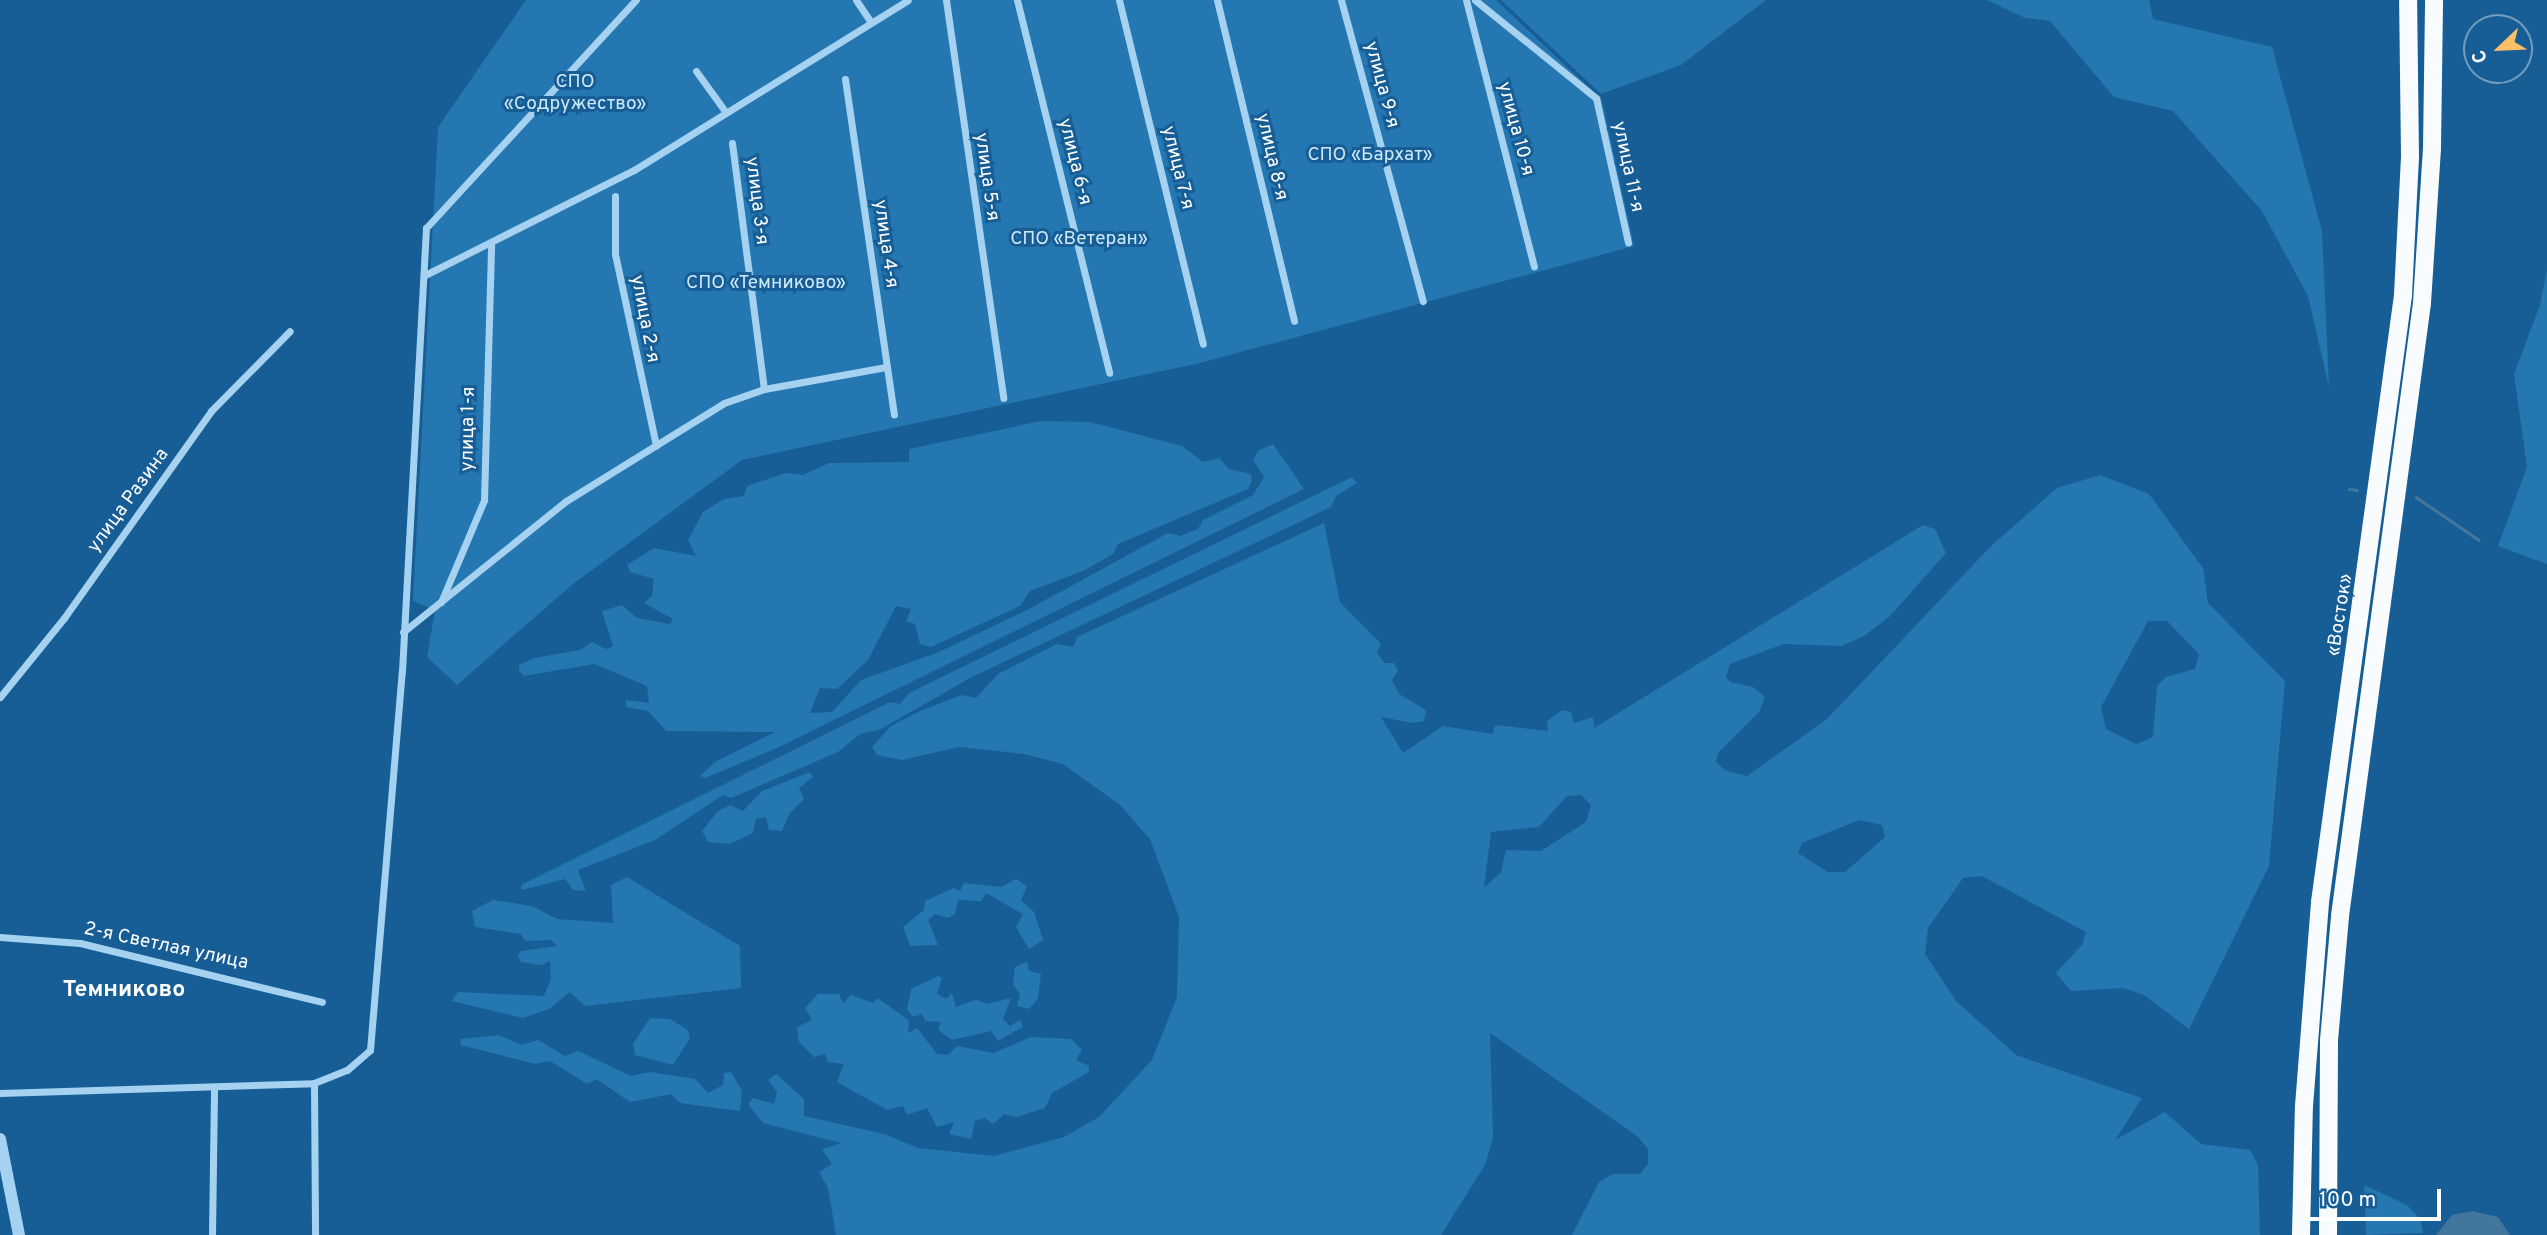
<!DOCTYPE html>
<html>
<head>
<meta charset="utf-8">
<style>
  body { margin:0 }
  #map { position:relative; width:2547px; height:1235px; overflow:hidden; background:#165e95; font-family:Overpass,sans-serif }
  div>[style] { position:absolute }
  [style*='--x'] { left:calc(var(--x)*1px); top:calc(var(--y)*1px); width:calc(var(--w)*1px); rotate:calc(var(--a)*1deg) }
  .green>* { inset:0; background:#2577b2 }
  .water>* { inset:0; background:#43769d }
  .stream>* { height:2.5px; margin:-1.25px; padding:0 1.25px; transform-origin:1.25px; border-radius:1.25px; background:#43769d }
  .minor>* { height:7px; margin:-3.5px; padding:0 3.5px; transform-origin:3.5px; border-radius:3.5px; background:#a6d2f1 }
  .tertiary>* { height:12px; margin:-6px; padding:0 6px; transform-origin:6px; border-radius:6px; background:#a6d2f1 }
  .trunk>* { height:18px; margin:-9px; padding:0 9px; transform-origin:9px; border-radius:9px; background:#f8fcff }
  span { translate:-50% -50%; white-space:nowrap; text-align:center; line-height:1.15; -webkit-text-stroke:6px #165e95; paint-order:stroke }
  .park-label { font-size:19px; color:#cee9fc }
  .street-label { font-size:19px; color:#fff }
  .quarter-label { font-size:23px; color:#fff; font-weight:700 }
  .north { position:absolute; left:2463px; top:14px; width:70px; height:70px; box-sizing:border-box; background:#165e95; border:2px solid #739ebf; border-radius:50%; rotate:247deg; font-size:19px; font-weight:700; line-height:28px; text-align:center; color:#fff }
  .north::after { content:''; display:block; margin:auto; width:24px; height:32px; background:#ffbf67; clip-path:polygon(50% 0,100% 100%,50% 72%,0 100%) }
  .scale { position:absolute; left:2306px; top:1189px; width:135px; height:32px; box-sizing:border-box; border:4px solid #fff; border-top:0; padding-left:9px; font-size:21px; line-height:24px; white-space:nowrap; color:#fff; -webkit-text-stroke:5px #165e95; paint-order:stroke }
</style>
</head>
<body>
<div id="map">
  <div class="green">
    <div style="clip-path:polygon(526px 0,1496px 0,1602px 100px,1634px 246px,1200px 363px,742px 460px,573px 584px,457px 685px,427px 657px,435px 610px,413px 601px,438px 127px)"></div>
    <div style="clip-path:polygon(1501px 0,1766px 0,1681px 65px,1601px 94px)"></div>
    <div style="clip-path:polygon(1987px 0,2149px 0,2153px 19px,2272px 47px,2322px 231px,2329px 387px,2308px 296px,2262px 211px,2173px 111px,2114px 97px,2050px 21px,2025px 18px)"></div>
    <div style="clip-path:polygon(2547px 270px,2547px 564px,2498px 546px,2527px 467px,2514px 374px,2540px 305px)"></div>
    <div style="clip-path:polygon(1041px 421px,1090px 422px,1182px 446px,1203px 462px,1219px 458px,1229px 469px,1251px 474px,1252px 480px,1248px 489px,1118px 544px,1113px 554px,1085px 570px,1030px 591px,1020px 606px,931px 647px,920px 644px,915px 624px,906px 621px,911px 609px,896px 606px,868px 660px,837px 689px,820px 688px,810px 713px,832px 712px,861px 680px,939px 652px,1029px 609px,1168px 533px,1180px 536px,1198px 529px,1203px 520px,1253px 495px,1264px 477px,1253px 460px,1258px 451px,1273px 444px,1304px 489px,777px 748px,705px 778px,700px 776px,715px 762px,775px 732px,666px 731px,648px 711px,626px 707px,626px 700px,649px 703px,647px 686px,594px 664px,524px 676px,519px 671px,519px 665px,534px 658px,580px 650px,592px 642px,606px 649px,613px 646px,602px 611px,622px 605px,637px 618px,670px 624px,673px 619px,644px 603px,652px 596px,654px 579px,630px 572px,627px 565px,654px 548px,696px 556px,688px 540px,703px 512px,724px 499px,744px 496px,747px 486px,786px 473px,803px 475px,829px 463px,909px 462px,909px 449px)"></div>
    <div style="clip-path:polygon(evenodd,2100px 475px,2149px 494px,2203px 568px,2208px 603px,2285px 681px,2269px 866px,2189px 1029px,2144px 995px,2123px 988px,2071px 991px,2056px 973px,2082px 945px,2086px 932px,1982px 876px,1963px 878px,1928px 928px,1925px 954px,1956px 1001px,2016px 1055px,2142px 1098px,2115px 1140px,2165px 1112px,2201px 1144px,2250px 1150px,2258px 1165px,2260px 1235px,1572px 1235px,1599px 1182px,1613px 1174px,1640px 1174px,1648px 1164px,1648px 1149px,1637px 1136px,1490px 1033px,1493px 1138px,1485px 1165px,1441px 1235px,836px 1235px,828px 1188px,819px 1172px,832px 1164px,822px 1149px,841px 1143px,763px 1123px,748px 1104px,753px 1098px,774px 1104px,777px 1092px,768px 1080px,776px 1074px,804px 1099px,804px 1116px,884px 1134px,918px 1148px,994px 1156px,1064px 1137px,1099px 1117px,1152px 1060px,1177px 997px,1179px 917px,1150px 839px,1120px 805px,1063px 764px,1024px 754px,959px 747px,902px 760px,877px 755px,872px 747px,891px 726px,920px 711px,962px 695px,976px 698px,998px 674px,1057px 644px,1074px 647px,1077px 637px,1324px 523px,1340px 602px,1381px 644px,1377px 653px,1385px 663px,1394px 663px,1398px 671px,1392px 680px,1399px 694px,1426px 710px,1424px 721px,1412px 723px,1381px 717px,1403px 753px,1443px 726px,1493px 734px,1495px 725px,1548px 731px,1547px 721px,1562px 710px,1571px 712px,1574px 723px,1593px 717px,1594px 728px,1923px 525px,1935px 529px,1946px 553px,1889px 617px,1864px 636px,1842px 646px,1783px 644px,1730px 664px,1726px 677px,1730px 682px,1753px 687px,1765px 697px,1759px 712px,1718px 753px,1716px 762px,1726px 771px,1747px 776px,1827px 719px,1992px 545px,2057px 488px,2100px 475px,2148px 621px,2167px 621px,2199px 654px,2195px 669px,2166px 677px,2157px 686px,2153px 737px,2136px 744px,2106px 729px,2101px 707px,2148px 621px,2100px 475px,1581px 795px,1591px 805px,1586px 822px,1541px 851px,1506px 850px,1501px 872px,1484px 888px,1491px 832px,1539px 827px,1567px 796px,1581px 795px,2100px 475px,1859px 820px,1882px 825px,1885px 837px,1845px 872px,1828px 872px,1798px 853px,1802px 843px,1859px 820px)"></div>
    <div style="clip-path:polygon(1352px 477px,1357px 483px,1336px 496px,1331px 507px,972px 677px,879px 730px,860px 734px,838px 752px,731px 798px,723px 795px,655px 840px,578px 870px,586px 891px,573px 890px,565px 879px,522px 890px,521px 885px,890px 702px,900px 704px,909px 693px)"></div>
    <div style="clip-path:polygon(810px 772px,813px 777px,799px 788px,804px 799px,789px 814px,782px 831px,769px 830px,766px 817px,756px 819px,753px 833px,730px 844px,708px 842px,702px 831px,718px 811px,730px 805px,743px 811px,762px 791px)"></div>
    <div style="clip-path:polygon(627px 877px,740px 946px,741px 988px,585px 1006px,570px 992px,549px 1009px,523px 1018px,452px 1001px,458px 992px,544px 996px,551px 979px,550px 961px,542px 965px,521px 962px,518px 956px,521px 951px,557px 946px,551px 940px,525px 941px,521px 934px,475px 927px,472px 911px,493px 900px,532px 906px,557px 919px,613px 923px,611px 885px)"></div>
    <div style="clip-path:polygon(1016px 879px,1027px 886px,1021px 900px,1034px 912px,1043px 940px,1029px 949px,1016px 927px,1023px 914px,986px 893px,981px 901px,958px 900px,955px 914px,948px 918px,935px 914px,928px 920px,938px 945px,910px 946px,903px 927px,924px 910px,925px 901px,954px 888px,960px 891px,964px 883px,1002px 887px)"></div>
    <div style="clip-path:polygon(1027px 962px,1029px 971px,1041px 974px,1038px 998px,1029px 1009px,1017px 1006px,1020px 994px,1013px 984px,1015px 967px)"></div>
    <div style="clip-path:polygon(938px 976px,942px 978px,937px 994px,946px 999px,952px 993px,956px 1007px,976px 1000px,987px 1004px,1011px 998px,1003px 1019px,1010px 1026px,1020px 1020px,1023px 1027px,998px 1041px,991px 1031px,952px 1040px,938px 1030px,941px 1022px,925px 1021px,922px 1014px,913px 1017px,907px 1010px,911px 989px)"></div>
    <div style="clip-path:polygon(818px 994px,839px 994px,843px 1003px,851px 995px,873px 1003px,877px 998px,909px 1020px,908px 1033px,917px 1028px,937px 1054px,948px 1055px,957px 1046px,993px 1053px,1031px 1037px,1071px 1039px,1082px 1050px,1076px 1060px,1089px 1066px,1089px 1072px,1052px 1093px,1045px 1108px,1016px 1117px,1004px 1114px,993px 1124px,985px 1118px,975px 1121px,971px 1139px,949px 1134px,954px 1122px,937px 1127px,927px 1108px,907px 1115px,903px 1106px,887px 1110px,837px 1082px,844px 1064px,828px 1062px,825px 1054px,814px 1057px,799px 1042px,797px 1027px,812px 1020px,805px 1008px)"></div>
    <div style="clip-path:polygon(650px 1018px,670px 1019px,688px 1030px,690px 1038px,673px 1065px,635px 1055px,633px 1044px)"></div>
    <div style="clip-path:polygon(499px 1035px,522px 1045px,538px 1040px,565px 1056px,578px 1051px,631px 1076px,650px 1072px,695px 1079px,708px 1093px,723px 1085px,724px 1073px,731px 1072px,742px 1091px,740px 1111px,680px 1103px,671px 1094px,630px 1102px,597px 1079px,587px 1084px,550px 1061px,535px 1064px,461px 1045px,460px 1039px)"></div>
    <div style="clip-path:polygon(2364px 1185px,2407px 1205px,2421px 1220px,2423px 1233px,2366px 1235px)"></div>
  </div>
  <div class="water">
    <div style="clip-path:polygon(2473px 1211px,2498px 1217px,2510px 1235px,2436px 1235px,2452px 1215px)"></div>
  </div>
  <div class="stream">
    <div style="--x:2349;--y:489;--w:8;--a:7"></div>
    <div style="--x:2416;--y:497;--w:76;--a:34.3"></div>
  </div>
  <div class="minor">
    <div style="--x:856;--y:0;--w:25;--a:56"></div>
    <div style="--x:946;--y:0;--w:402;--a:81.8"></div>
    <div style="--x:1017;--y:0;--w:384;--a:76.1"></div>
    <div style="--x:1119;--y:0;--w:354;--a:76.3"></div>
    <div style="--x:1217;--y:0;--w:330;--a:76.5"></div>
    <div style="--x:1341;--y:0;--w:312;--a:74.8"></div>
    <div style="--x:1466;--y:0;--w:275;--a:75.7"></div>
    <div style="--x:1475;--y:0;--w:156;--a:39"></div>
    <div style="--x:1596;--y:98;--w:148;--a:77.5"></div>
    <div style="--x:696;--y:71;--w:49;--a:54.1"></div>
    <div style="--x:845;--y:79;--w:339;--a:81.7"></div>
    <div style="--x:732;--y:143;--w:248;--a:82.6"></div>
    <div style="--x:615;--y:196;--w:58;--a:90"></div>
    <div style="--x:615;--y:254;--w:196;--a:77.9"></div>
    <div style="--x:425;--y:275;--w:234;--a:-26.7"></div>
    <div style="--x:634;--y:170;--w:322;--a:-31.8"></div>
    <div style="--x:441;--y:602;--w:111;--a:-67.1"></div>
    <div style="--x:484;--y:500;--w:256;--a:-88.4"></div>
    <div style="--x:403;--y:632;--w:209;--a:-38.8"></div>
    <div style="--x:566;--y:501;--w:186;--a:-31.8"></div>
    <div style="--x:724;--y:403;--w:42;--a:-19.3"></div>
    <div style="--x:764;--y:389;--w:124;--a:-10.2"></div>
    <div style="--x:0;--y:697;--w:102;--a:-51"></div>
    <div style="--x:64;--y:618;--w:254;--a:-54.6"></div>
    <div style="--x:211;--y:411;--w:112;--a:-45.4"></div>
    <div style="--x:0;--y:937;--w:80;--a:4.3"></div>
    <div style="--x:80;--y:943;--w:249;--a:13.7"></div>
    <div style="--x:314;--y:1083;--w:152;--a:89.6"></div>
    <div style="--x:0;--y:1093;--w:314;--a:-1.8"></div>
    <div style="--x:314;--y:1083;--w:35;--a:-22"></div>
    <div style="--x:347;--y:1070;--w:30;--a:-41"></div>
    <div style="--x:370;--y:1050;--w:380;--a:-85.2"></div>
    <div style="--x:402;--y:671;--w:444;--a:-86.9"></div>
    <div style="--x:426;--y:228;--w:310;--a:-47.4"></div>
    <div style="--x:212;--y:1235;--w:148;--a:-89.2"></div>
  </div>
  <div class="tertiary">
    <div style="--x:0;--y:1139;--w:98;--a:78.8"></div>
  </div>
  <div class="trunk">
    <div style="--x:2301;--y:1235;--w:129;--a:-88.7"></div>
    <div style="--x:2304;--y:1106;--w:205;--a:-85.5"></div>
    <div style="--x:2320;--y:902;--w:613;--a:-82.21"></div>
    <div style="--x:2403;--y:295;--w:139;--a:-87.1"></div>
    <div style="--x:2410;--y:156;--w:156;--a:-90.7"></div>
    <div style="--x:2328;--y:1235;--w:195;--a:-89.7"></div>
    <div style="--x:2329;--y:1040;--w:124;--a:-84.9"></div>
    <div style="--x:2340;--y:916;--w:618;--a:-82.38"></div>
    <div style="--x:2422;--y:303;--w:155;--a:-86.3"></div>
    <div style="--x:2432;--y:148;--w:148;--a:-89.2"></div>
  </div>
  <div class="park-label">
    <span style="left:575px;top:94px">СПО<br>«Содружество»</span>
    <span style="left:1370px;top:156px">СПО «Бархат»</span>
    <span style="left:1079px;top:240px">СПО «Ветеран»</span>
    <span style="left:766px;top:284px">СПО «Темниково»</span>
  </div>
  <div class="street-label">
    <span style="left:1381px;top:85px;rotate:75deg">улица 9-я</span>
    <span style="left:1515px;top:129px;rotate:75deg">улица 10-я</span>
    <span style="left:1271px;top:157px;rotate:77deg">улица 8-я</span>
    <span style="left:1074px;top:162px;rotate:76deg">улица 6-я</span>
    <span style="left:1627px;top:167px;rotate:78deg">улица 11-я</span>
    <span style="left:1177px;top:168px;rotate:76deg">улица 7-я</span>
    <span style="left:986px;top:177px;rotate:82deg">улица 5-я</span>
    <span style="left:756px;top:201px;rotate:83deg">улица 3-я</span>
    <span style="left:885px;top:244px;rotate:82deg">улица 4-я</span>
    <span style="left:644px;top:319px;rotate:79deg">улица 2-я</span>
    <span style="left:469px;top:429px;rotate:-89deg">улица 1-я</span>
    <span style="left:129px;top:501px;rotate:-54deg">улица Разина</span>
    <span style="left:2341px;top:615px;rotate:-81deg">«Восток»</span>
    <span style="left:166px;top:947px;rotate:12deg">2-я Светлая улица</span>
  </div>
  <div class="quarter-label">
    <span style="left:124px;top:991px">Темниково</span>
  </div>
  <div class="north">С</div>
  <div class="scale">100 m</div>
</div>
</body>
</html>
